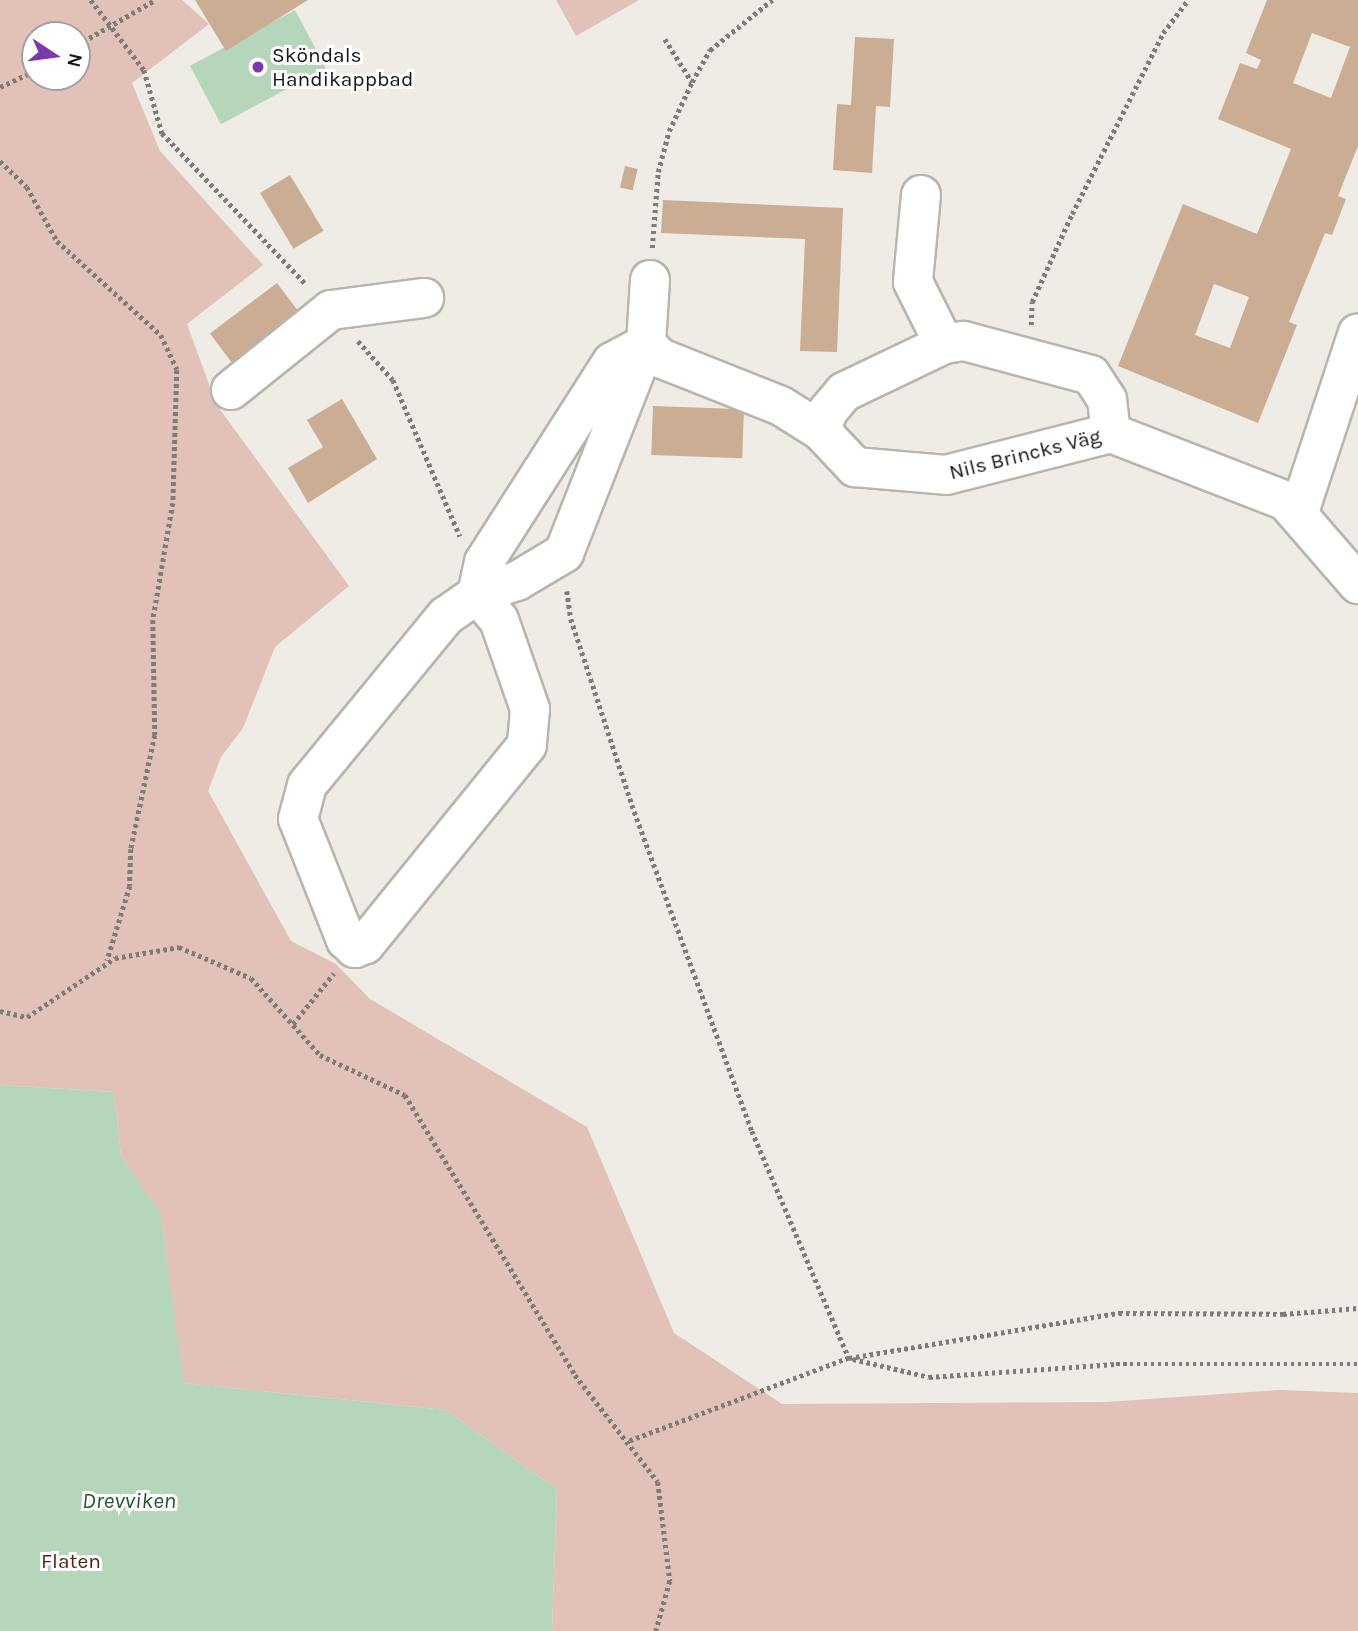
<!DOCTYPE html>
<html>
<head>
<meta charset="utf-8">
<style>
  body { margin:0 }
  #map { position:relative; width:1358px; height:1631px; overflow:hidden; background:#eeece5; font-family:Karla,sans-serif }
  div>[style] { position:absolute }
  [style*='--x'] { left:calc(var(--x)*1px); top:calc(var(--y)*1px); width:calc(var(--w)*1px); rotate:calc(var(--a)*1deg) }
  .green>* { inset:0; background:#e2c1b8 }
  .water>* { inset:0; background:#b6d6bc; transform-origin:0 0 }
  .building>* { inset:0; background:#caad92; transform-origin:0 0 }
  .path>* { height:4.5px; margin-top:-2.25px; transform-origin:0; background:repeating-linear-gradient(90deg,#7d7c77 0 3.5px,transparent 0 7px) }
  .roads { filter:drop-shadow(2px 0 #b8b5af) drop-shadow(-2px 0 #b8b5af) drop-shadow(0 2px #b8b5af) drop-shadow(0 -2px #b8b5af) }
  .minor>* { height:38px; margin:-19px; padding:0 19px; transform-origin:19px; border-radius:19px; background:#fff }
  .dots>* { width:19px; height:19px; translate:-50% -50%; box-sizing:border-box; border:4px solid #fff; border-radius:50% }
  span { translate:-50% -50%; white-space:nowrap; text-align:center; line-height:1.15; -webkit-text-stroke:6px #fff; paint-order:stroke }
  .poi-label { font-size:21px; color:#161513 }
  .left { translate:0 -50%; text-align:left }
  .street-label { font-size:21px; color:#161513 }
  .park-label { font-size:21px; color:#521f13 }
  .water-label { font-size:23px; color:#265835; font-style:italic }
  .north { position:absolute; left:21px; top:21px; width:70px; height:70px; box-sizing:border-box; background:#fff; border:2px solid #a2a1a1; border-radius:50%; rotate:103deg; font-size:19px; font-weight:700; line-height:28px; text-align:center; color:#161513 }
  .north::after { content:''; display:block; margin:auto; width:24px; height:32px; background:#7c39ad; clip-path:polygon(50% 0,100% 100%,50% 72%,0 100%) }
</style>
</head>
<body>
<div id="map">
  <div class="green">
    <div style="clip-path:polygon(evenodd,0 0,182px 0,209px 24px,132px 83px,160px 151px,263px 265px,187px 324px,216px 404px,349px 586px,275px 647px,243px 728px,221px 757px,208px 791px,291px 941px,336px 964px,370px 999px,587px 1127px,674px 1333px,782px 1404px,1106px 1402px,1280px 1390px,1358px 1393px,1358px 1631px,552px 1631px,557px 1489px,446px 1410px,183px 1383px,161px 1215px,121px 1156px,114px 1092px,0 1085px,0 0,35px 35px,77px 35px,77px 77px,35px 77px,35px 35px)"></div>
    <div style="clip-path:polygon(556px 0,639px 0,576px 36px)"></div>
  </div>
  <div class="water">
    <div style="left:295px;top:10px;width:66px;height:119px;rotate:62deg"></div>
    <div style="clip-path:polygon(0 1085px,114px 1092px,121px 1156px,161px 1214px,184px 1383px,446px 1410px,557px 1489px,552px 1631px,0 1631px)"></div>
  </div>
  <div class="building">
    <div style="clip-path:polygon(195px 0,308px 0,226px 51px)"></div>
    <div style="clip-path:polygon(evenodd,1267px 0,1358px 0,1358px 146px,1338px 196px,1346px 199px,1332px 235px,1325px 233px,1289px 322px,1297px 325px,1258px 423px,1118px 366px,1183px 204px,1257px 234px,1291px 149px,1218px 119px,1240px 63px,1257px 69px,1261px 60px,1246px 53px,1267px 0,1312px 33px,1350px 47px,1331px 98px,1293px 83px,1312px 33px,1267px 0,1214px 284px,1249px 297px,1230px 348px,1195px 335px,1214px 284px)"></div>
    <div style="clip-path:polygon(855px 37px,894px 39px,890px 107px,876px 106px,872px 173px,833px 170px,837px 104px,851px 105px)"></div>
    <div style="left:625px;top:166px;width:13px;height:22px;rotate:13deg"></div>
    <div style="left:290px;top:175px;width:65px;height:35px;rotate:59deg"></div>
    <div style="clip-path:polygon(663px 200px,843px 208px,837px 352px,800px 351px,805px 239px,661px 233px)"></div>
    <div style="left:277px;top:283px;width:39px;height:84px;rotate:53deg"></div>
    <div style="clip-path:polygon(342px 399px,377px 459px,308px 503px,288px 468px,323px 447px,307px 420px)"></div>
    <div style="left:653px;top:406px;width:91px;height:49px;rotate:2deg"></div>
  </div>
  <div class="path">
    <div style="--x:91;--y:0;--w:88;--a:52.9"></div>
    <div style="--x:144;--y:70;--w:66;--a:74.1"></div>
    <div style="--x:162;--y:133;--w:210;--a:46.4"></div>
    <div style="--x:665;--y:39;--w:51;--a:57.9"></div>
    <div style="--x:77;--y:45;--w:90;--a:-30"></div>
    <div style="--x:0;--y:87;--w:38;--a:-25"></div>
    <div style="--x:0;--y:161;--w:37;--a:44"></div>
    <div style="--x:27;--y:187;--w:62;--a:60.9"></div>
    <div style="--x:57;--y:241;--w:140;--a:42.1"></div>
    <div style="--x:161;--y:335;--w:38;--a:65"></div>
    <div style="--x:177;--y:370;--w:133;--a:91.7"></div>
    <div style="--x:173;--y:503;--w:119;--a:99.7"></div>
    <div style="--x:153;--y:620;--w:115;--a:89"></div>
    <div style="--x:155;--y:735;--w:116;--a:101.9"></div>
    <div style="--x:131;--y:849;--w:37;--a:92"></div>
    <div style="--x:130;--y:886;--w:78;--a:107"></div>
    <div style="--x:652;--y:248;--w:76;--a:-85.5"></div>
    <div style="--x:658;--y:172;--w:42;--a:-75"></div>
    <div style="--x:669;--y:131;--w:54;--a:-64.9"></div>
    <div style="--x:692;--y:82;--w:37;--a:-61"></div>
    <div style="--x:710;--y:50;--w:80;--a:-38.9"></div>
    <div style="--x:1031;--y:325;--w:23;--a:-88"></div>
    <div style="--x:1032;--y:302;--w:97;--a:-65.6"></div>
    <div style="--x:1072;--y:214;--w:203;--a:-63.3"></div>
    <div style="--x:1163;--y:33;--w:41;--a:-52.9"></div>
    <div style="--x:358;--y:341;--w:52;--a:48.1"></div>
    <div style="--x:393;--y:380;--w:170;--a:66.8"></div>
    <div style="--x:567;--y:591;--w:28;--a:82"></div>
    <div style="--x:571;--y:619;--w:196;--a:71.8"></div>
    <div style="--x:632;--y:805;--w:347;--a:69.8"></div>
    <div style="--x:752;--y:1131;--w:247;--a:66.9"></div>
    <div style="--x:849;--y:1358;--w:237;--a:159.3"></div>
    <div style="--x:0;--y:1011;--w:28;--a:13"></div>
    <div style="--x:27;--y:1017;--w:106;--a:-33.8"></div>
    <div style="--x:115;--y:958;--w:65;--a:-9.8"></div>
    <div style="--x:179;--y:947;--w:78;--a:23.3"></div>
    <div style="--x:251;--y:978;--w:103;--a:48.1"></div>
    <div style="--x:320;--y:1055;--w:94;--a:25.2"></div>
    <div style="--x:405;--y:1095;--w:328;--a:58.7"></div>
    <div style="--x:575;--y:1375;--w:135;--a:52.2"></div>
    <div style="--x:658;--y:1482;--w:100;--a:83.1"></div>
    <div style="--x:670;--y:1581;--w:52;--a:105.6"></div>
    <div style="--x:293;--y:1024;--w:65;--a:-51.2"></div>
    <div style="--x:849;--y:1358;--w:274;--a:-9.5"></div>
    <div style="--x:1119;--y:1313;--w:164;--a:0.3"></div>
    <div style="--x:1283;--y:1314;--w:75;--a:-4.6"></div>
    <div style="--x:853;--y:1359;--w:78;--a:13.3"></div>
    <div style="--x:929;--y:1377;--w:187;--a:-4"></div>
    <div style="--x:1116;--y:1364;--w:242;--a:0"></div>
  </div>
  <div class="roads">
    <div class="minor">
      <div style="--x:921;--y:195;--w:87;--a:95.3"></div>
      <div style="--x:913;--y:282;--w:69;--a:63.4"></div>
      <div style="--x:944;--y:344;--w:20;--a:-9"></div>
      <div style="--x:964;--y:341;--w:131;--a:15"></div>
      <div style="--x:1091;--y:375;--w:30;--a:57"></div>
      <div style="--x:1107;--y:400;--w:33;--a:83"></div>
      <div style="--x:650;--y:280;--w:64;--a:93.6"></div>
      <div style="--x:646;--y:344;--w:20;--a:45"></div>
      <div style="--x:660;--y:358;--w:130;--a:21.6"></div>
      <div style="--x:781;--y:406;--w:47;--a:32"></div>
      <div style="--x:821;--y:431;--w:50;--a:46.6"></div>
      <div style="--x:855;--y:467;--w:91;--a:5"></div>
      <div style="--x:946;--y:475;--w:170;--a:-14.3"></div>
      <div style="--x:1111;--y:433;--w:188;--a:21.2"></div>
      <div style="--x:1286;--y:501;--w:110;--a:49.1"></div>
      <div style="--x:646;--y:344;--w:38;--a:152"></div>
      <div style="--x:612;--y:362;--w:237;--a:122.6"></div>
      <div style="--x:484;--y:562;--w:33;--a:102"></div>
      <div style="--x:477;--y:594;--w:34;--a:50"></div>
      <div style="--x:499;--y:620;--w:94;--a:70.8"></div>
      <div style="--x:530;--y:709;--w:36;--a:95"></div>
      <div style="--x:527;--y:745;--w:257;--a:129.1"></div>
      <div style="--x:365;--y:944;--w:11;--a:158"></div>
      <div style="--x:355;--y:948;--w:12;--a:-138"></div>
      <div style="--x:346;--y:940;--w:130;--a:-111.6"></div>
      <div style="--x:298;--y:819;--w:35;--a:-75"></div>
      <div style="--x:307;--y:785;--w:219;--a:-50.6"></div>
      <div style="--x:446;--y:616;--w:38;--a:-35"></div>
      <div style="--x:477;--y:594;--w:42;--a:-18"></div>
      <div style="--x:517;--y:581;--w:55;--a:-30.8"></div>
      <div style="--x:564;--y:553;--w:225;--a:-68.6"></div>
      <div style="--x:231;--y:390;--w:128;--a:-38.7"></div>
      <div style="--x:331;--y:310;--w:94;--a:-7.4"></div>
      <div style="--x:821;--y:431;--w:21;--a:-71"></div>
      <div style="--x:828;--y:411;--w:25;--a:-50"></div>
      <div style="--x:844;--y:392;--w:111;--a:-25.6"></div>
      <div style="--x:1299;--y:512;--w:188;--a:-71.8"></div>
    </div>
  </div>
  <div class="dots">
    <div style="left:258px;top:67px;background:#7c39ad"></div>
  </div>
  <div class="poi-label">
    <span class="left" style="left:272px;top:67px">Sköndals<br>Handikappbad</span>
  </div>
  <div class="street-label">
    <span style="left:1025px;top:454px;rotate:-14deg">Nils Brincks Väg</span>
  </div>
  <div class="park-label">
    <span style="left:71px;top:1561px">Flaten</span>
  </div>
  <div class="water-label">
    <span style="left:129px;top:1501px">Drevviken</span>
  </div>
  <div class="north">N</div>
</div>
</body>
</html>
